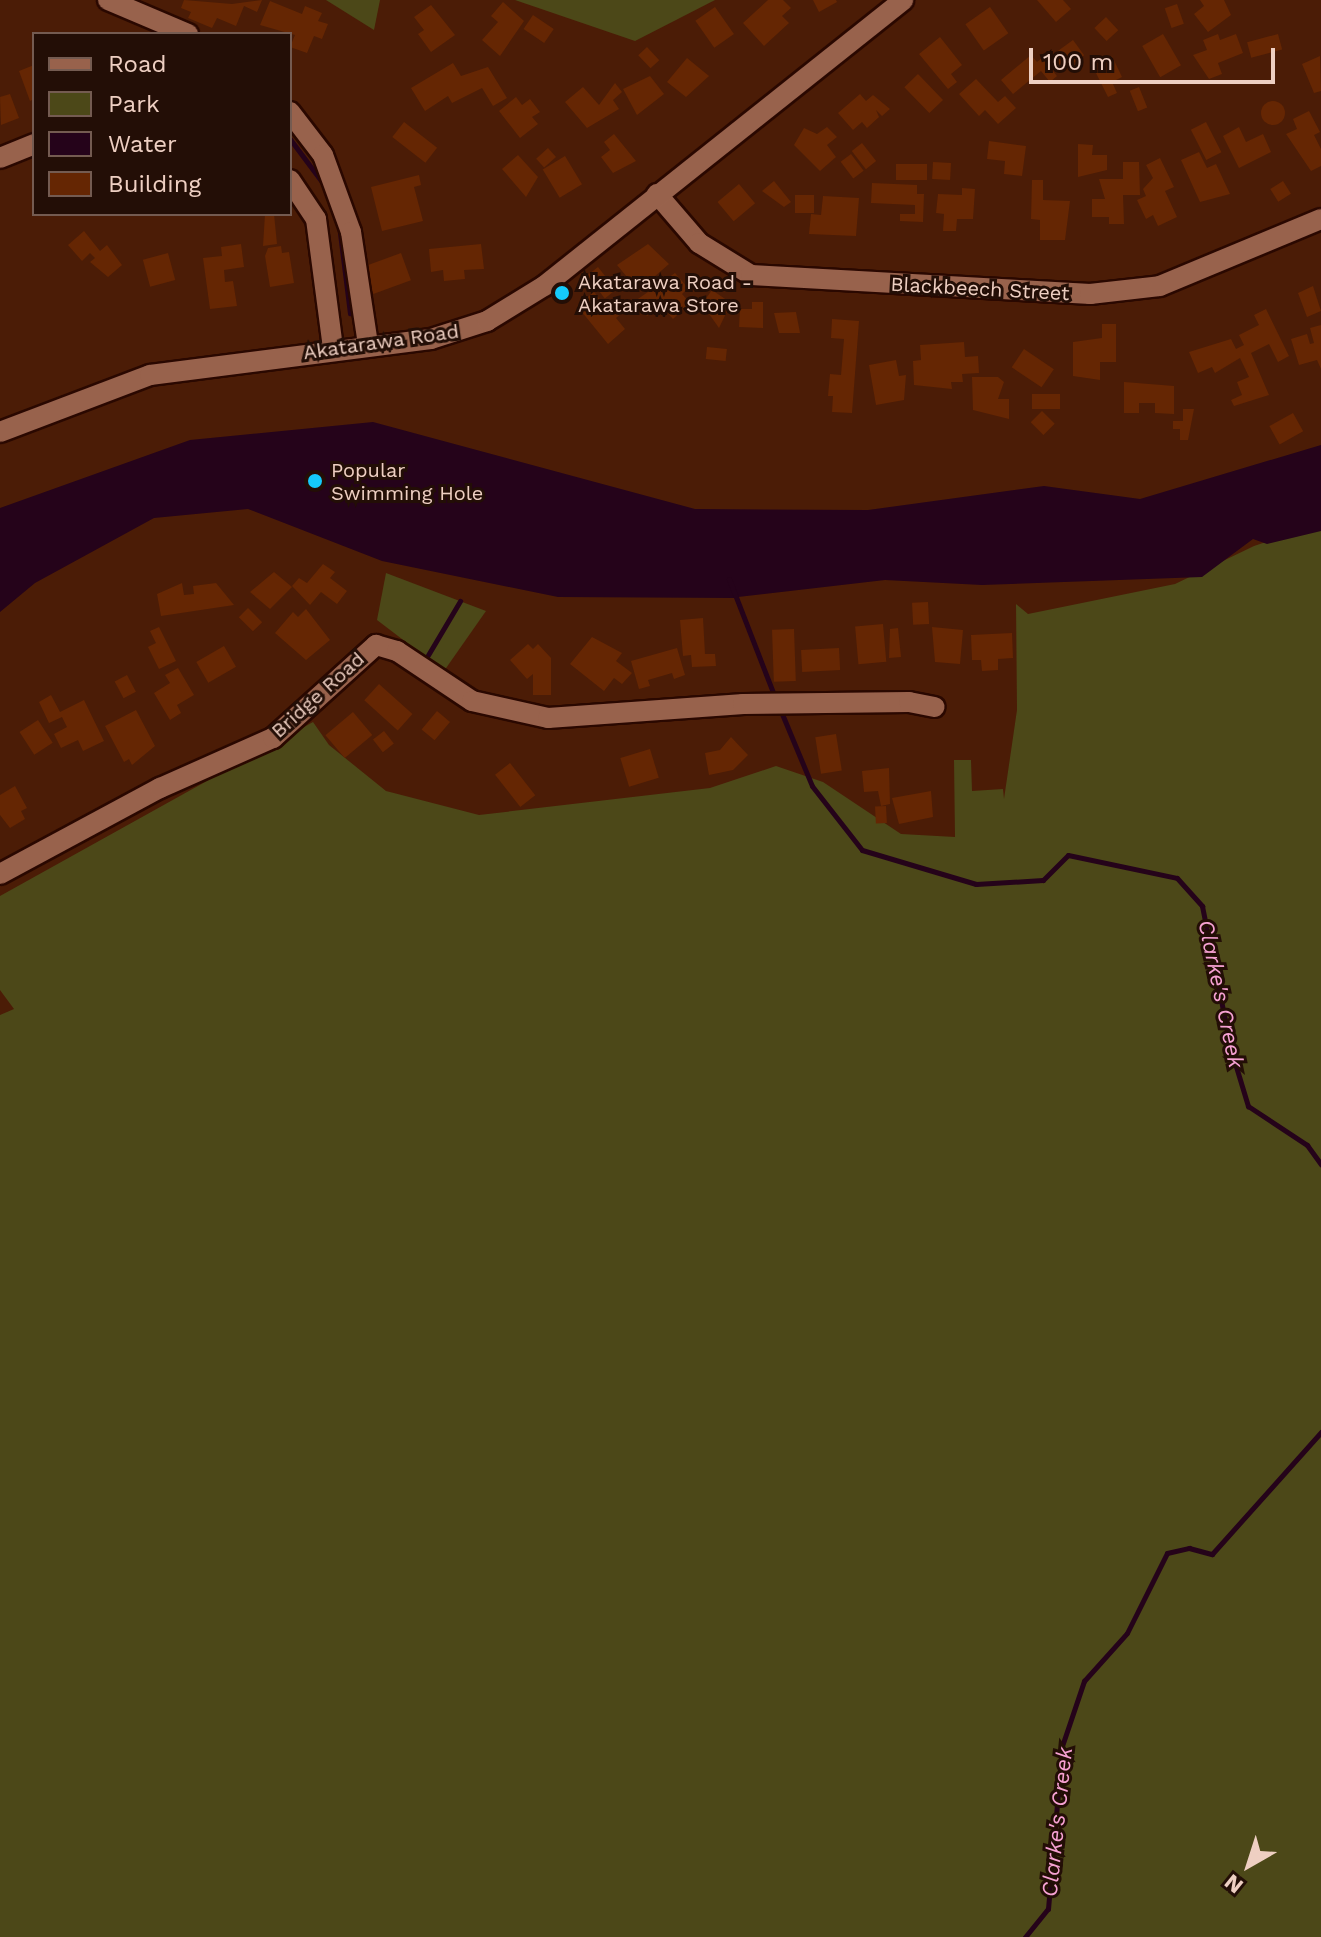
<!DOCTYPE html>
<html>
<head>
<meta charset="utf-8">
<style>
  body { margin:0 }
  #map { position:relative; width:1321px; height:1937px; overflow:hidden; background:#4b1c06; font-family:"Work Sans",sans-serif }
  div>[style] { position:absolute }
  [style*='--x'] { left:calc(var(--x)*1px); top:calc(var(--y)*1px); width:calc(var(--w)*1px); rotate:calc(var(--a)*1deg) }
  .green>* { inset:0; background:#4c4818 }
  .water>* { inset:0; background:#25031a }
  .stream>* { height:5px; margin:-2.5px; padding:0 2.5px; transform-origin:2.5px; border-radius:2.5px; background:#25031a }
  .building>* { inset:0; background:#652603; transform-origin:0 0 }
  .round { border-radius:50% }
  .roads { filter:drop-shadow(2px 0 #2a0800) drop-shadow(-2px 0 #2a0800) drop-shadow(0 2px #2a0800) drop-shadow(0 -2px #2a0800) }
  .minor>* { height:20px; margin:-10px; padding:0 10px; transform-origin:10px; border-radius:10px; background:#98624c }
  .dots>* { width:22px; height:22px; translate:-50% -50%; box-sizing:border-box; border:4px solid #230e06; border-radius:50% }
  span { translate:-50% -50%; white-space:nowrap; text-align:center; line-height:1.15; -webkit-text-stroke:6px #230e06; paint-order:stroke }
  .poi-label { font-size:20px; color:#eecfc2 }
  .left { translate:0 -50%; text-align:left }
  .street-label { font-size:20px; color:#eecfc2 }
  .water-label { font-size:22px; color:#f7a1d3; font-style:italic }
  .legend { position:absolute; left:32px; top:32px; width:260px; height:184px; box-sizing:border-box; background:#230e06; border:2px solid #745b51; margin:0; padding:10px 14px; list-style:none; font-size:24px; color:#eecfc2 }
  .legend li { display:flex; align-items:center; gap:16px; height:40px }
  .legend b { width:40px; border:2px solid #745b51 }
  .north { position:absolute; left:1209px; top:1825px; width:80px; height:80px; -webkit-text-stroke:6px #230e06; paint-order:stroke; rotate:219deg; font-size:22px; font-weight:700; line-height:32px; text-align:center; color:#eecfc2 }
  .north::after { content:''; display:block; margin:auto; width:28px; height:36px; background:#eecfc2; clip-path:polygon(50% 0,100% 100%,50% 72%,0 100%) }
  .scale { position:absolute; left:1029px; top:48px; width:246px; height:36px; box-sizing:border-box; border:4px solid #eecfc2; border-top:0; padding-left:10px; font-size:24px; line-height:28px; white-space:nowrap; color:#eecfc2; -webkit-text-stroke:6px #230e06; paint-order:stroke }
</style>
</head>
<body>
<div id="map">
  <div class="green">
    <div style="clip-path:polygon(326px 0,380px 0,374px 30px)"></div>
    <div style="clip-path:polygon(515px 0,715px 0,635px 41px)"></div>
    <div style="clip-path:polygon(1321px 524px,1321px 1937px,0 1937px,0 1015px,14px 1009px,0 990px,0 896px,313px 722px,329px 745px,386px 791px,479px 815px,710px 788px,776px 766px,823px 782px,901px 834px,955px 837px,954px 760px,971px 760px,972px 791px,1003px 789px,1004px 799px,1017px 710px,1016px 604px,1028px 614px,1175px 584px,1254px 546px)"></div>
    <div style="clip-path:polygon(386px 573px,486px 611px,444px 671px,377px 620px)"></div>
  </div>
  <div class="water">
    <div style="clip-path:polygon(373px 422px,695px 509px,868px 510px,1044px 486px,1140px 499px,1321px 445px,1321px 531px,1267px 544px,1253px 539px,1202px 577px,982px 585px,885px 580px,738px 597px,730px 583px,736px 598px,558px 597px,382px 561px,248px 509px,154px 518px,35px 583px,0 612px,0 508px,190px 440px)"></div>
  </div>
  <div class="stream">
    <div style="--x:290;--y:139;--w:59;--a:53.3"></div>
    <div style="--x:339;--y:225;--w:89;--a:82.9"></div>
    <div style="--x:729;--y:579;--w:130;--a:68.8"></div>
    <div style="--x:428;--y:655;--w:63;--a:-59.3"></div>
    <div style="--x:780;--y:709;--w:83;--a:67.4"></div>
    <div style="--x:812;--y:786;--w:81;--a:52"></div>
    <div style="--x:862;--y:850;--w:119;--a:16.6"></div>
    <div style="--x:976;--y:884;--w:67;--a:-3.4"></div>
    <div style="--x:1043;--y:880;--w:35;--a:-45"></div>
    <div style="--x:1068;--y:855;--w:111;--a:11.9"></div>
    <div style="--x:1177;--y:878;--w:38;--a:48"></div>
    <div style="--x:1202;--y:906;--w:147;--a:78.6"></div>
    <div style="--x:1231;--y:1050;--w:59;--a:73.1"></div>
    <div style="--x:1248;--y:1106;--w:71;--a:33.5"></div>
    <div style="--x:1307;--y:1145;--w:24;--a:54"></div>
    <div style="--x:1025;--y:1937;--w:36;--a:-51"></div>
    <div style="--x:1048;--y:1909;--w:164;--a:-85.1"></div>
    <div style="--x:1062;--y:1746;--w:69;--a:-71.3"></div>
    <div style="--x:1084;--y:1681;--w:64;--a:-48.1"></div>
    <div style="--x:1127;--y:1633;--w:89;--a:-63.4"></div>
    <div style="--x:1167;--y:1553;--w:23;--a:-13"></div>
    <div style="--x:1189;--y:1548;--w:24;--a:15"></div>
    <div style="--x:1212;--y:1554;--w:164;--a:-48.2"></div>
  </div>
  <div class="building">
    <div style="clip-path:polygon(184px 0,232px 4px,262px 0,257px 12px,244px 6px,236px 26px,217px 18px,212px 28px,188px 18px,191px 12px,181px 8px)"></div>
    <div style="clip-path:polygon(768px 0,783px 0,791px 8px,782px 16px,789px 23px,764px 46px,743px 23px)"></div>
    <div style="clip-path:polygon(813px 0,836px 0,837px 2px,819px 12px)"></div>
    <div style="clip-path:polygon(1037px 0,1063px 0,1071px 9px,1056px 22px)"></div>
    <div style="clip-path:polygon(1200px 0,1224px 0,1231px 15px,1208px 32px,1194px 14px,1204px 6px)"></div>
    <div style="clip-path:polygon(270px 1px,302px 14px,305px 6px,322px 13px,318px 21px,328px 24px,322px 39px,314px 36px,307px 53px,290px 47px,295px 35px,260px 25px)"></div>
    <div style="clip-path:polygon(503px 2px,524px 21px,500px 56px,482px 40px,498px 22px,491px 16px)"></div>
    <div style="left:1177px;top:4px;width:21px;height:13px;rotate:71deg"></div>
    <div style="clip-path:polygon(431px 5px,455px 35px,431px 52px,418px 34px,424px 30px,414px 17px)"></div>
    <div style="left:715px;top:7px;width:33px;height:24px;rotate:55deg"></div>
    <div style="left:990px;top:7px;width:32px;height:30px;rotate:55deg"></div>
    <div style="left:533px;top:15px;width:25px;height:17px;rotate:34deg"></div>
    <div style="left:1106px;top:17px;width:18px;height:16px;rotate:47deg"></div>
    <div style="left:1163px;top:34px;width:36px;height:24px;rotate:60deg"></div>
    <div style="clip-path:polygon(1218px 34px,1220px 40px,1236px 34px,1243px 53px,1218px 63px,1222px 74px,1209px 79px,1193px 55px,1207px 50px,1203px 40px)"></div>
    <div style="left:1278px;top:34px;width:16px;height:32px;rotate:75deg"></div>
    <div style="clip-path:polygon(940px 37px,962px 65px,951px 74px,957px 82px,948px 89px,919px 54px)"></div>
    <div style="left:1073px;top:40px;width:19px;height:25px;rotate:54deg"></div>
    <div style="left:647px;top:47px;width:18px;height:12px;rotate:47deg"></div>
    <div style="clip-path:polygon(1031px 55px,1037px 62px,1042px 58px,1057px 76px,1050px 82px,1041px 71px,1013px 94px,1001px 80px)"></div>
    <div style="clip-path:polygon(1112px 56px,1122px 77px,1112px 82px,1117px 93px,1108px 97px,1092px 65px)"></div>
    <div style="clip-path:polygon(1320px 56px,1321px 91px,1314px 93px,1302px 64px)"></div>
    <div style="clip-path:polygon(687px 58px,709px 76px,686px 97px,667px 82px)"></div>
    <div style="clip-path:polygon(453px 63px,461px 76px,488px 67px,507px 98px,493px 106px,482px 88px,452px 103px,448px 96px,425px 111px,411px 88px)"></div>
    <div style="clip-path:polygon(34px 65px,34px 99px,30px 101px,19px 71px)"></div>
    <div style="left:918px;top:74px;width:36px;height:19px;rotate:46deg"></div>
    <div style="clip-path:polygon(650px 76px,664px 94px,637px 115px,623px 89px)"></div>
    <div style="clip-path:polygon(976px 79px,998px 102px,1005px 96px,1016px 108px,998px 124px,985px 110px,979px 116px,959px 94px)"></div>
    <div style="clip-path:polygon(615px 83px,622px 92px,613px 100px,619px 109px,587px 128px,565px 102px,583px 87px,599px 105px)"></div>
    <div style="left:1139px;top:87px;width:22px;height:10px;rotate:68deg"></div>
    <div style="clip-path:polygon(10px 94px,19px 118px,1px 125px,0 97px)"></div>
    <div style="clip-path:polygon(860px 94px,866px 101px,873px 95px,890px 109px,882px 116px,876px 110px,879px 117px,867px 128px,862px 122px,853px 130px,838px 113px)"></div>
    <div style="clip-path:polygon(516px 97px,522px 105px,530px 99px,540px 112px,532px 117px,538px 124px,520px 138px,499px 111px)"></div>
    <div class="round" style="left:1261px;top:101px;width:24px;height:24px"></div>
    <div style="clip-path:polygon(1309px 111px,1320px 132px,1314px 135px,1321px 149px,1321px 166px,1311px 171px,1286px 134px,1297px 129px,1293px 119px)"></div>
    <div style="left:404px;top:122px;width:42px;height:19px;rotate:38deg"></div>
    <div style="left:1206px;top:122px;width:34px;height:17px;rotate:63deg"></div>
    <div style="clip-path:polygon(827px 127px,837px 137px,827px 145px,836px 157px,820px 171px,794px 145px,804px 128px,817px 134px)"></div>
    <div style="clip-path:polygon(1239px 127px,1246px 142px,1263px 134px,1271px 152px,1239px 168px,1223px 136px)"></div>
    <div style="clip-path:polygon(614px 134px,636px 161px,613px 173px,601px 157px,610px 150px,604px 142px)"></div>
    <div style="clip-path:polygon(989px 141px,1026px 146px,1022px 176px,1004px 174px,1005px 161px,987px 159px)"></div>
    <div style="left:862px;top:143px;width:23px;height:13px;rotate:52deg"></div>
    <div style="clip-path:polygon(1078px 144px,1093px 145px,1092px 155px,1107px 155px,1107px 170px,1078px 177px)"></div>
    <div style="left:548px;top:148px;width:12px;height:16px;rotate:48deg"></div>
    <div style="clip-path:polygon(1199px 152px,1207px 168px,1216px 164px,1230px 194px,1200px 202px,1181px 160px)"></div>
    <div style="left:851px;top:154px;width:21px;height:13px;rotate:53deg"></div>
    <div style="clip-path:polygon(518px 155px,538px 177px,526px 197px,502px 169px)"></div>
    <div style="left:565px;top:156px;width:33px;height:26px;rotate:59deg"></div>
    <div style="clip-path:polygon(1160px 158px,1174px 187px,1165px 191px,1177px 217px,1158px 226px,1153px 215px,1146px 219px,1137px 200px,1146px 196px,1143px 189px,1153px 178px,1146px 165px)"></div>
    <div style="left:933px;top:162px;width:18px;height:17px;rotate:3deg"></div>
    <div style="clip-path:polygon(1123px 162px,1139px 162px,1140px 195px,1123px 195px,1124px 224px,1109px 224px,1109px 217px,1092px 217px,1092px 199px,1105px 199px,1099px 179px,1123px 179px)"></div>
    <div style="left:896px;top:164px;width:31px;height:16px"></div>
    <div style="clip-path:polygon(419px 175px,421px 185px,414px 187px,423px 221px,382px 231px,371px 187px)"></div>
    <div style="clip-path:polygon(1032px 180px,1043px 180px,1043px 200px,1070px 201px,1065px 240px,1040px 240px,1040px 220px,1031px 219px)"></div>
    <div style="clip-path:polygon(774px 181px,791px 202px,784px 207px,762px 191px)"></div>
    <div style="left:1283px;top:181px;width:15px;height:15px;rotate:58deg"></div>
    <div style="clip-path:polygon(872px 183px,917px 185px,917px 194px,924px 194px,923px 222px,900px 221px,900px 214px,915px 214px,915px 205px,871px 203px)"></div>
    <div style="left:739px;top:184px;width:25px;height:28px;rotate:50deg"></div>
    <div style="clip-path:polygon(962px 188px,975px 189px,973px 219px,957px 219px,956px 231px,943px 231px,944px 214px,936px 213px,938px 194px,962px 195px)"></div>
    <div style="left:814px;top:195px;width:18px;height:19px;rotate:90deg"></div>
    <div style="clip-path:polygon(823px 196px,859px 198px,856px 236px,809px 234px,811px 214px,821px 215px)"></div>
    <div style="clip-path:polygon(265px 214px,274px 214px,277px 244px,263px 246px)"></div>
    <div style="clip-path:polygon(84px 231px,100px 251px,107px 245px,122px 265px,108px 277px,90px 262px,95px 258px,90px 253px,82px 261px,68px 245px)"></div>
    <div style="clip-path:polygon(241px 244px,244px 267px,224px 270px,225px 282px,233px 281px,237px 306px,210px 309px,203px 258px,222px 256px,221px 247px)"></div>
    <div style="clip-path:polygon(481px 244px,484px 269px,464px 270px,465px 279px,444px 281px,443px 270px,431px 272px,429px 249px)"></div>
    <div style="clip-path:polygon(648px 244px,669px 264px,646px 284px,640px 277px,632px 283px,617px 265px)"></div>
    <div style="clip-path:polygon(281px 246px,282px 253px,289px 252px,294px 283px,270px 287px,265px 256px,268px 248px)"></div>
    <div style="left:168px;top:253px;width:28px;height:26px;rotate:75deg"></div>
    <div style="left:401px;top:253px;width:29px;height:40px;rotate:70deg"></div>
    <div style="left:598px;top:267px;width:29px;height:14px;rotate:52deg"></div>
    <div style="clip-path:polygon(675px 273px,688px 288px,682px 294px,690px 303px,673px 319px,660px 305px,647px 316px,635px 301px)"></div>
    <div style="clip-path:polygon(1313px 286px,1321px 311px,1307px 317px,1298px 293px)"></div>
    <div style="clip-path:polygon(712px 290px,731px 303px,719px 328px,702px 304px)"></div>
    <div style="clip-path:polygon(594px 292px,607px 308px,615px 302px,623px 312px,616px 318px,625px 329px,608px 344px,577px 306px)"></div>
    <div style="clip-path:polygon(752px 302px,763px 302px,763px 328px,739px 327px,740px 309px,752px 309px)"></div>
    <div style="clip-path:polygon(1266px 309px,1289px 356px,1278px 362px,1269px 344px,1251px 353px,1269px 395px,1234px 406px,1231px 400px,1242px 395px,1237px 382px,1249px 377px,1240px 358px,1215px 373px,1212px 367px,1198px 373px,1189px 352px,1231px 339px,1236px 349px,1244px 345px,1239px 335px,1259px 325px,1254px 315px)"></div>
    <div style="clip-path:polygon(796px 312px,800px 333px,779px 333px,774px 313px)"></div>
    <div style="clip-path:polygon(832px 319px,859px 321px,852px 413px,832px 412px,833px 396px,828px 396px,830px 374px,841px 375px,844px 339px,831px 338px)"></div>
    <div style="clip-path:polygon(1102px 324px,1116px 324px,1116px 362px,1100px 362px,1100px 380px,1073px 376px,1073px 342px,1102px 338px)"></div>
    <div style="clip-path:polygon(1321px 325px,1321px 369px,1317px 360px,1299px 365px,1291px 339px,1307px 334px,1310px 344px,1314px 343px,1310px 328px)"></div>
    <div style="clip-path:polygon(964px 342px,965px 357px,978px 356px,979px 373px,962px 374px,963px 382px,951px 382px,952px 389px,914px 385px,913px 361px,921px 360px,920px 345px)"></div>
    <div style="left:707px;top:347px;width:20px;height:12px;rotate:6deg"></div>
    <div style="left:1024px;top:349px;width:36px;height:22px;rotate:34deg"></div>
    <div style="clip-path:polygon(896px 360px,899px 376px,906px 375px,904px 400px,876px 405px,869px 365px)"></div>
    <div style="clip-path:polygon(972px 377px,998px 377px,1004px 382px,998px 399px,1009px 399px,1009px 419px,973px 410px)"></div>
    <div style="clip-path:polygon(1124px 382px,1174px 386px,1174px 414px,1155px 413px,1155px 403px,1139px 403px,1139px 413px,1124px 413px)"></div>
    <div style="left:1032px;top:394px;width:28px;height:15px"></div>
    <div style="clip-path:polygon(1183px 409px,1194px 409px,1188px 440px,1180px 440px,1180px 429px,1173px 429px,1173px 421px,1183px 421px)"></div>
    <div style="left:1042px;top:411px;width:18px;height:16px;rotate:45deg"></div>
    <div style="left:1293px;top:413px;width:21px;height:27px;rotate:61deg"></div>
    <div style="clip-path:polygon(323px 564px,335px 572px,330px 578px,347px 591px,337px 604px,321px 592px,310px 605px,292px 586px,299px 578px,307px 583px)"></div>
    <div style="clip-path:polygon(274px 572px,292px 587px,270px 609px,250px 592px)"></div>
    <div style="clip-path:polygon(182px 583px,184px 595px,194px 594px,193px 586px,216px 583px,234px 605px,161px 616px,157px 594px)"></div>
    <div style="left:928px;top:602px;width:22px;height:16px;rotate:87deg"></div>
    <div style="left:248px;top:608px;width:20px;height:13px;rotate:45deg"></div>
    <div style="clip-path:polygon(306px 609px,330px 640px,306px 660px,275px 633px,293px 612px,298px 617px)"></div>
    <div style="clip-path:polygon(703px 618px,705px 654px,715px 654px,716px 666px,692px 667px,691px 655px,683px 656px,680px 620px)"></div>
    <div style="left:883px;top:624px;width:38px;height:28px;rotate:85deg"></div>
    <div style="clip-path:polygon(159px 627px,176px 661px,159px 669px,148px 647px,156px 643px,150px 631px)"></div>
    <div style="clip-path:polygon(932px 627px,963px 630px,960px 664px,935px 662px)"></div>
    <div style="clip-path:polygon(898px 628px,901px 657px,889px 658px,890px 629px)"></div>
    <div style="left:794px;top:629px;width:52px;height:22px;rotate:88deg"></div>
    <div style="clip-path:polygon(1012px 633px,1013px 658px,998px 659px,998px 670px,982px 671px,981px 660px,972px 660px,971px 635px)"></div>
    <div style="clip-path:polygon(592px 637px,622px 653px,616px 661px,632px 673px,622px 684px,614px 678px,604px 691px,570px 664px)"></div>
    <div style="clip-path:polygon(528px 644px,533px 649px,538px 644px,551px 658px,551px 695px,533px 695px,533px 674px,527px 679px,510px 660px)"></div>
    <div style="left:224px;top:646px;width:24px;height:32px;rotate:60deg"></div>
    <div style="clip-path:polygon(677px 648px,685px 675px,674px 679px,672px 673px,648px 680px,650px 686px,639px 689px,631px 661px)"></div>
    <div style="left:839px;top:648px;width:22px;height:38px;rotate:87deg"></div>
    <div style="clip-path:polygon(178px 668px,194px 695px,177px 705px,181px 713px,170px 720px,154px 693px,170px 683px,165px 675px)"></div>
    <div style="left:127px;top:675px;width:19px;height:14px;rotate:62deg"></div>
    <div style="left:379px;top:684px;width:45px;height:22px;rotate:42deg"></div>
    <div style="clip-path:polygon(51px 695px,60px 712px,84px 700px,104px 741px,83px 751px,78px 740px,61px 748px,54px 734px,67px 727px,62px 717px,49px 723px,39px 702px)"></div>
    <div style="clip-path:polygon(136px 710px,155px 746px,132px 765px,129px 759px,124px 762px,105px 726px)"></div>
    <div style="left:437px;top:711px;width:17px;height:24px;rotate:40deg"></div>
    <div style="left:353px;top:712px;width:30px;height:36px;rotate:50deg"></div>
    <div style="left:38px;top:720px;width:27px;height:22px;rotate:57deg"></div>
    <div style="left:384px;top:731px;width:16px;height:14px;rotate:52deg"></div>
    <div style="left:836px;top:734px;width:37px;height:21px;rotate:81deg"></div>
    <div style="clip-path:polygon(731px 737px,748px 755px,733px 770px,709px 775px,705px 753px,720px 750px)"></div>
    <div style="left:650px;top:749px;width:30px;height:31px;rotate:73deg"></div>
    <div style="left:510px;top:763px;width:41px;height:19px;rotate:52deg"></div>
    <div style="clip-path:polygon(889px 768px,890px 804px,881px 806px,878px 791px,864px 792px,862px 771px)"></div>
    <div style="clip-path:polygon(15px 786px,27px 808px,21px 811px,25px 819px,10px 828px,0 815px,0 795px)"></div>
    <div style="clip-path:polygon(931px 791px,933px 817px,899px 824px,892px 798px)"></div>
    <div style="left:886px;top:806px;width:17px;height:11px;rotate:87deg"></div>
  </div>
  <div class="roads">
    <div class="minor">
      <div style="--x:108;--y:0;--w:87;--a:23"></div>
      <div style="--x:290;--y:112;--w:54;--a:52.5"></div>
      <div style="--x:323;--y:155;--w:82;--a:70"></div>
      <div style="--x:351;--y:232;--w:114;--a:81.4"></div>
      <div style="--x:0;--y:158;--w:37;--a:-22"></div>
      <div style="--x:290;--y:180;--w:47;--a:56.3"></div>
      <div style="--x:316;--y:219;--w:131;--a:82.5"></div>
      <div style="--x:657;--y:194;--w:65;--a:49.4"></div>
      <div style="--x:699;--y:243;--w:61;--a:31.6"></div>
      <div style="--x:751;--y:275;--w:340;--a:3.2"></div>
      <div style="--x:1090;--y:294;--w:70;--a:-6.5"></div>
      <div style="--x:1160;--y:286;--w:174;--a:-22.6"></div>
      <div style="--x:0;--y:432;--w:160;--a:-20.8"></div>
      <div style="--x:150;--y:375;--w:283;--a:-7.3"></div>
      <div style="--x:431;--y:339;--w:59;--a:-17.8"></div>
      <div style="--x:487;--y:321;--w:67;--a:-31.6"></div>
      <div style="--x:544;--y:286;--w:459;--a:-38.5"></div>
      <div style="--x:0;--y:874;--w:182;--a:-28.3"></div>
      <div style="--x:160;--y:788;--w:124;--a:-23.9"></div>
      <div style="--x:273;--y:738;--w:139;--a:-42.1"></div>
      <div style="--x:376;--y:645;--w:22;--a:16"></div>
      <div style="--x:397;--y:651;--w:90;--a:33.7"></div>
      <div style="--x:472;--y:701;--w:78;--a:12.6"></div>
      <div style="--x:548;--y:718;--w:196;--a:-4.1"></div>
      <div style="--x:743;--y:704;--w:166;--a:-0.7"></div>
      <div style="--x:909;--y:702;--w:26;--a:11"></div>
    </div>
  </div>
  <div class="dots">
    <div style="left:562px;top:293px;background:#15cafb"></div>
    <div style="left:315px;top:481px;background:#15cafb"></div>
  </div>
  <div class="poi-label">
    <span class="left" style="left:578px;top:294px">Akatarawa Road -<br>Akatarawa Store</span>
    <span class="left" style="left:331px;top:482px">Popular<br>Swimming Hole</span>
  </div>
  <div class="street-label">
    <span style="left:980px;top:289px;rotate:3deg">Blackbeech Street</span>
    <span style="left:381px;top:342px;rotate:-8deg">Akatarawa Road</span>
    <span style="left:318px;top:695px;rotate:-42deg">Bridge Road</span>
  </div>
  <div class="water-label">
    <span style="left:1221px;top:994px;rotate:78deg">Clarke's Creek</span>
    <span style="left:1057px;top:1822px;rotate:-84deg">Clarke's Creek</span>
  </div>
  <ul class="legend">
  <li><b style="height:10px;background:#98624c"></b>Road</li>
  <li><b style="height:22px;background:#4c4818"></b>Park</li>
  <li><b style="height:22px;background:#25031a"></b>Water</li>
  <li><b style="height:22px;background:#652603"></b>Building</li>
  </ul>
  <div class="north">N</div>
  <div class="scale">100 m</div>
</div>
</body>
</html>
